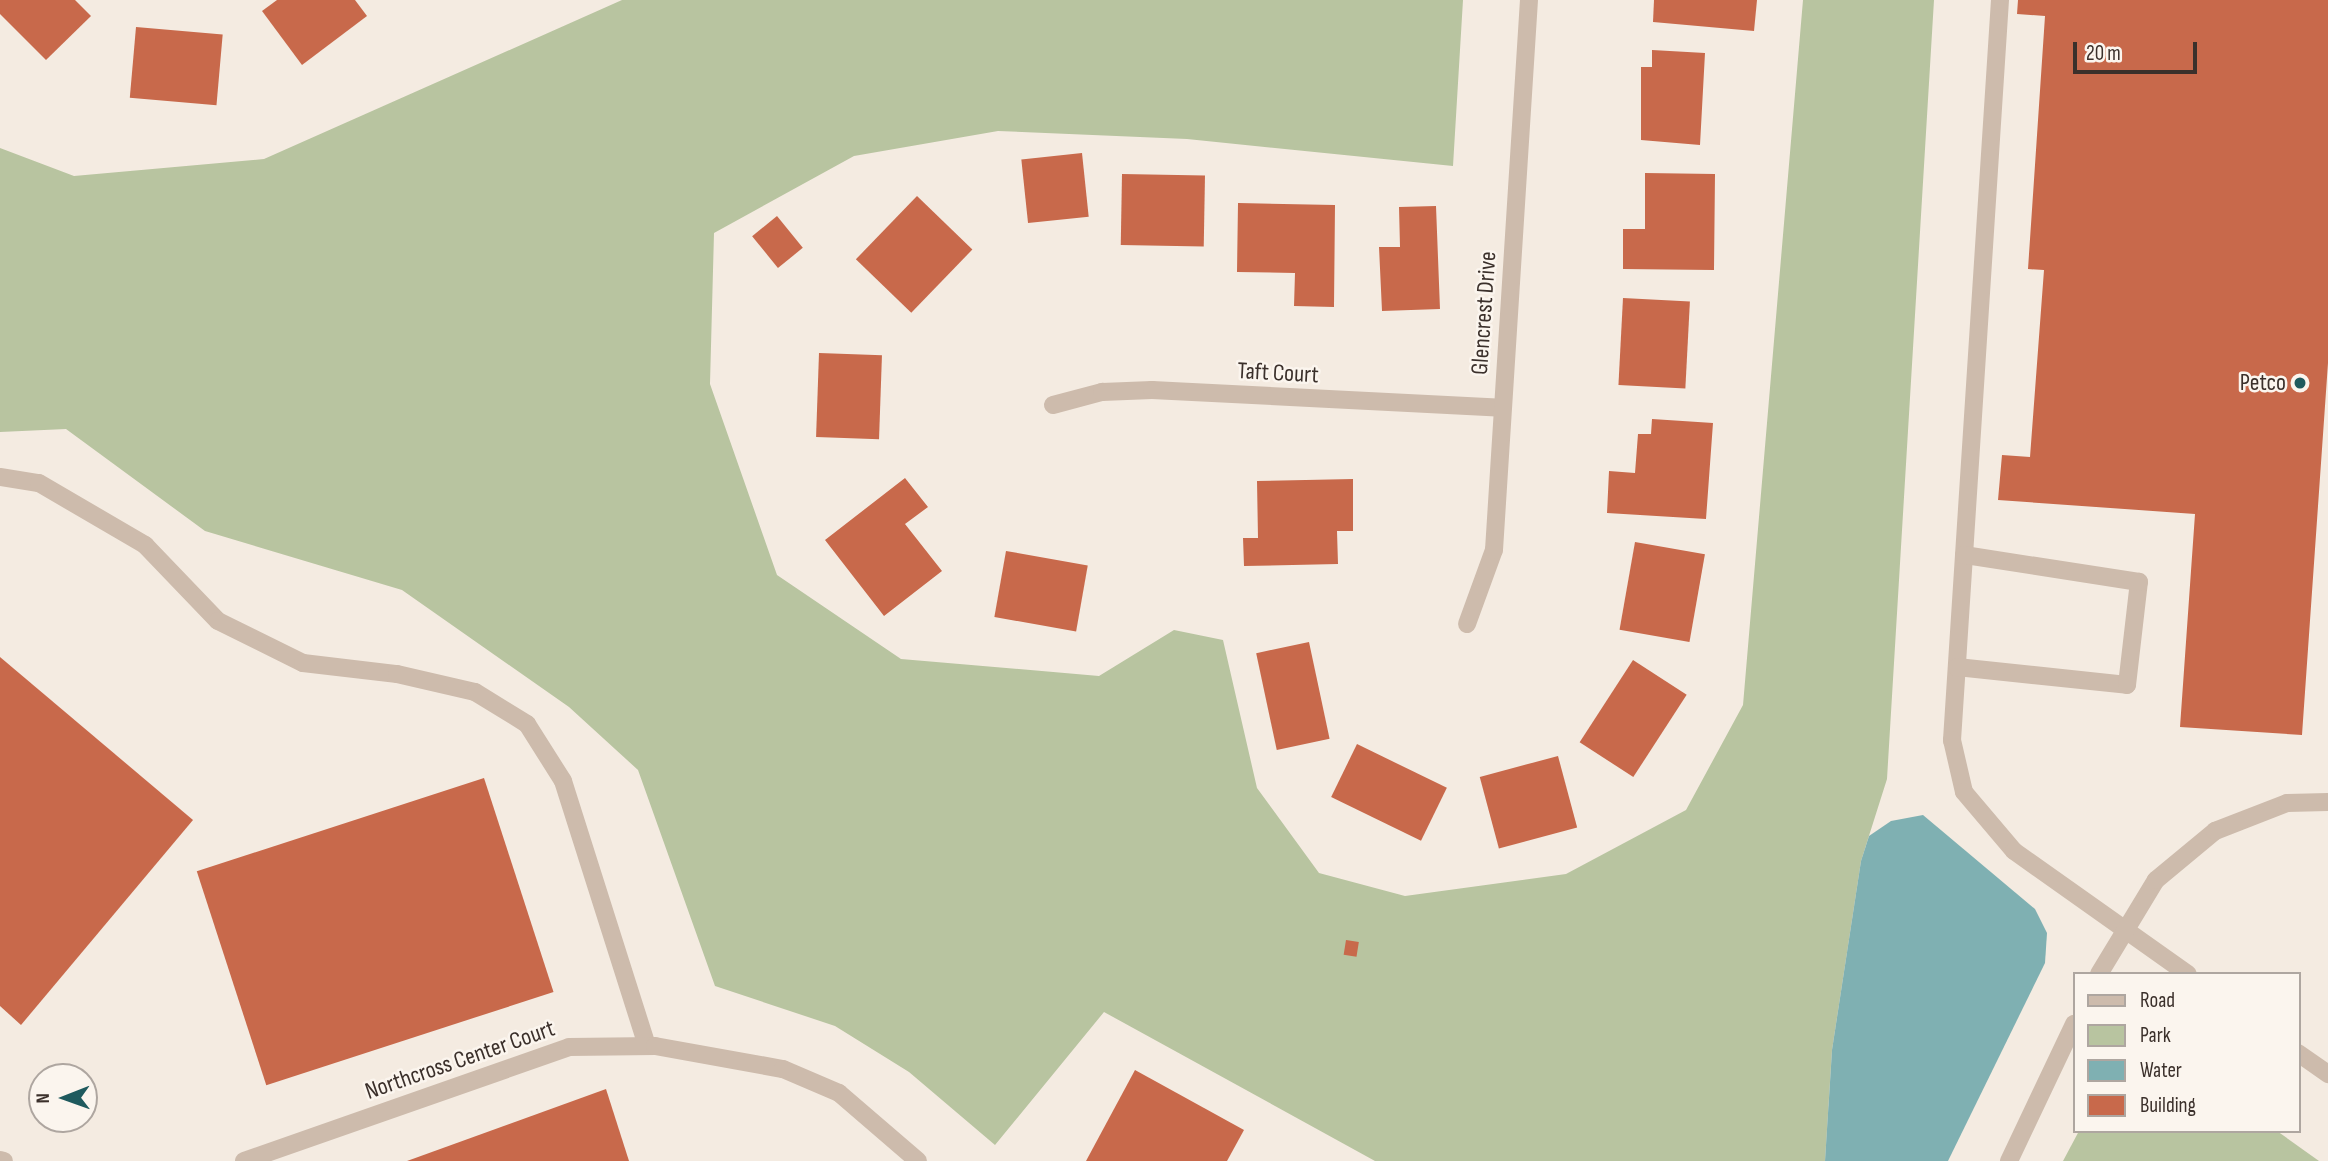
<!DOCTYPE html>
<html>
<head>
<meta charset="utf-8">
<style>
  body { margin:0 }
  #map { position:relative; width:2328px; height:1161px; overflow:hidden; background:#f4ebe1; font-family:"Sofia Sans Condensed",sans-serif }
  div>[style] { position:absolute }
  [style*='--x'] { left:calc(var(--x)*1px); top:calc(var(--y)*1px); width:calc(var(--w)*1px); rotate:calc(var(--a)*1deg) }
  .green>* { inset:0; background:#b8c4a0 }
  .water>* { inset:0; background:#7fb0b2 }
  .building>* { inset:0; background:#c8694b; transform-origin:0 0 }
  .minor>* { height:18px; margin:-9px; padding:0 9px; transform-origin:9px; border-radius:9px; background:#cdbbac }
  .dots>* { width:19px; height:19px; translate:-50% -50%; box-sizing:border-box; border:4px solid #fbf5ee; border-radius:50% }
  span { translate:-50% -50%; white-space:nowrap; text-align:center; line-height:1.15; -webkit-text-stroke:5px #fbf5ee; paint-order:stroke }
  .street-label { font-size:24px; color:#3b302b }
  .poi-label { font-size:24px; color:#3b302b }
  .right { translate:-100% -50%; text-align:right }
  .legend { position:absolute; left:2073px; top:972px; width:228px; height:161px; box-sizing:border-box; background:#fbf5ee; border:2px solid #aea6a0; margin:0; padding:9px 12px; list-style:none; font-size:21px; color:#3b302b }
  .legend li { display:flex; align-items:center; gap:14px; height:35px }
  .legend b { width:35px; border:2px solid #aea6a0 }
  .north { position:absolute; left:28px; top:1063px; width:70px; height:70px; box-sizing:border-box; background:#fbf5ee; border:2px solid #aea6a0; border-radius:50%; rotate:269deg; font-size:19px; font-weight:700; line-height:28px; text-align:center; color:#3b302b }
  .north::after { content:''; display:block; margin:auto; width:24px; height:32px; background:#1f5a5e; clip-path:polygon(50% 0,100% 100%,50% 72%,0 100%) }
  .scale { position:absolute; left:2073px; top:42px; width:124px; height:32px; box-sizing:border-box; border:4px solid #3b302b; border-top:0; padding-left:9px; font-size:21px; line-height:24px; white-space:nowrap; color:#3b302b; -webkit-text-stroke:5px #fbf5ee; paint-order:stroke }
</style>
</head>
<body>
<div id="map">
  <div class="green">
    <div style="clip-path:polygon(622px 0,1463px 0,1453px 166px,1187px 139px,998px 131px,854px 156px,714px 233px,710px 384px,777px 575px,901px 659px,1099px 676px,1174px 630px,1223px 640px,1257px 788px,1319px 873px,1405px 896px,1566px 874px,1686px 810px,1743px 705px,1803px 0,1934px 0,1887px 779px,1861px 861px,1832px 1050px,1825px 1161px,1375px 1161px,1104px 1012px,995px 1145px,909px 1072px,835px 1026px,715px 986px,638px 770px,569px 707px,402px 590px,205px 531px,66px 429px,0 432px,0 148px,74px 176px,264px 159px)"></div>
    <div style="clip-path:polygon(2079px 1131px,2277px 1131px,2319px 1161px,2063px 1161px)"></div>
  </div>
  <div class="water">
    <div style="clip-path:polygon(1923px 815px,2035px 909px,2047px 933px,2045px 963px,1948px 1161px,1825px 1161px,1832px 1050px,1861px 861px,1869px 836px,1891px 821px)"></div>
  </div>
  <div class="building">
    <div style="clip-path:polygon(0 0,75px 0,91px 16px,46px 60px,0 14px)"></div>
    <div style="clip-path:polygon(277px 0,355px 0,367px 16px,302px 65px,262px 11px)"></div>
    <div style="clip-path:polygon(1654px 0,1757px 0,1754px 31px,1653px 22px)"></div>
    <div style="clip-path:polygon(2018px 0,2328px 0,2328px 363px,2302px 735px,2180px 727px,2195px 514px,1998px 500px,2002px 455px,2030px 457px,2044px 270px,2028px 269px,2045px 16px,2017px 14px)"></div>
    <div style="left:136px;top:27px;width:87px;height:71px;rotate:5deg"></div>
    <div style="clip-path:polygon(1652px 50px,1705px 53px,1700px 145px,1641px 140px,1641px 67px,1652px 67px)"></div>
    <div style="left:1082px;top:153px;width:64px;height:61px;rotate:84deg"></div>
    <div style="clip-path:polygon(1645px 173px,1715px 174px,1714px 270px,1623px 269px,1623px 229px,1645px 229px)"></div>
    <div style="left:1122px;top:174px;width:83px;height:71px;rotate:1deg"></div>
    <div style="left:917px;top:196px;width:77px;height:88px;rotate:44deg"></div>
    <div style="clip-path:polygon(1238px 203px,1335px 205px,1334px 307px,1294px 306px,1295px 273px,1237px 272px)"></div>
    <div style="clip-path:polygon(1436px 206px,1440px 309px,1382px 311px,1379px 247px,1400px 247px,1399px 207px)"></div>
    <div style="left:777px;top:216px;width:41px;height:32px;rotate:51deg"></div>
    <div style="left:1623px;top:298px;width:67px;height:87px;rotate:3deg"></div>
    <div style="left:819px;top:353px;width:63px;height:84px;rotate:2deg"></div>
    <div style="clip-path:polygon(1652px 419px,1713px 423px,1706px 519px,1607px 513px,1609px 471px,1635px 473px,1638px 434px,1651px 434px)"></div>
    <div style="clip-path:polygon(905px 478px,928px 507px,905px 524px,942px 571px,884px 616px,825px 540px)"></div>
    <div style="clip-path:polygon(1353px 479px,1353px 531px,1337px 531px,1338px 564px,1244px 566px,1243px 538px,1258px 538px,1257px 481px)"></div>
    <div style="left:1635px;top:542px;width:71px;height:89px;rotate:10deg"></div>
    <div style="left:1006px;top:551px;width:83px;height:67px;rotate:10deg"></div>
    <div style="left:1309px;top:642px;width:99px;height:54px;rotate:78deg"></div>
    <div style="clip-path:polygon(0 657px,193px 820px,21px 1025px,0 1006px)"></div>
    <div style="left:1633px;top:660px;width:64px;height:98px;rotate:33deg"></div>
    <div style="left:1357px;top:744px;width:100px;height:59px;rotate:26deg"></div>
    <div style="left:1558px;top:756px;width:74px;height:81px;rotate:75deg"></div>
    <div style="left:484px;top:778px;width:225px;height:302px;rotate:72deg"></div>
    <div style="left:1346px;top:940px;width:13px;height:15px;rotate:9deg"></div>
    <div style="clip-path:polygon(1135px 1070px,1244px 1130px,1227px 1161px,1086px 1161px)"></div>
    <div style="clip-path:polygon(606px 1089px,629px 1161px,407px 1161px)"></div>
  </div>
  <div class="minor">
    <div style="--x:2000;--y:0;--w:742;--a:93.71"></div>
    <div style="--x:1952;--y:740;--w:53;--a:77"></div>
    <div style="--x:1964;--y:792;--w:77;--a:49.7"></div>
    <div style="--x:2014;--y:851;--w:213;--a:35.3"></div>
    <div style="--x:1053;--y:405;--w:51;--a:-14.9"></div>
    <div style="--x:1102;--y:392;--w:50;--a:-2.3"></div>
    <div style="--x:1152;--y:390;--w:350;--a:2.9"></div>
    <div style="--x:0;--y:477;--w:39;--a:9"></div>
    <div style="--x:39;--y:483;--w:123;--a:30.3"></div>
    <div style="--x:145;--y:545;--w:105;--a:46.2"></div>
    <div style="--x:218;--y:621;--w:95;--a:26.3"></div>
    <div style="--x:303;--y:663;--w:95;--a:6.7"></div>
    <div style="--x:397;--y:674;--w:80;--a:13"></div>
    <div style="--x:475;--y:692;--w:61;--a:31.6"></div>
    <div style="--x:527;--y:724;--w:67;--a:57.7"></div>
    <div style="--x:563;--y:781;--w:278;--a:72.4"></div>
    <div style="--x:1467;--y:624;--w:79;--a:-70"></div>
    <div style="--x:1494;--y:550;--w:551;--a:-86.36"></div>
    <div style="--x:1957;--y:667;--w:171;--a:6"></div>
    <div style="--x:2127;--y:685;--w:104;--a:-83.4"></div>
    <div style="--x:2139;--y:582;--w:177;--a:-171.2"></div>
    <div style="--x:2099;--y:974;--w:110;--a:-58.8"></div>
    <div style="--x:2156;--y:880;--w:77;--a:-39.7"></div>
    <div style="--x:2215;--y:831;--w:77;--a:-21.3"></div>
    <div style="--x:2287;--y:803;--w:41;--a:-1.4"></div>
    <div style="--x:2298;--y:1053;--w:37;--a:35"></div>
    <div style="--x:0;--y:1160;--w:4;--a:14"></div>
    <div style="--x:244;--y:1161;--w:344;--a:-19.3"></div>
    <div style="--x:569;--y:1047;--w:86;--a:-0.7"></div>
    <div style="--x:655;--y:1046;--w:130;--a:10.2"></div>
    <div style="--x:783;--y:1069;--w:61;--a:23.2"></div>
    <div style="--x:839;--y:1093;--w:104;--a:40.7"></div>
    <div style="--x:2009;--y:1161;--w:152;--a:-64.6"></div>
  </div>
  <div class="dots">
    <div style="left:2300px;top:383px;background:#1f5a5e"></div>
  </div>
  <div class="street-label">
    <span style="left:1484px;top:313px;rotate:-86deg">Glencrest Drive</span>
    <span style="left:1278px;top:373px;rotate:3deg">Taft Court</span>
    <span style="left:460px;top:1060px;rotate:-19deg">Northcross Center Court</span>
  </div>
  <div class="poi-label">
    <span class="right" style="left:2286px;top:383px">Petco</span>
  </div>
  <ul class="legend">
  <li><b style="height:9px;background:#cdbbac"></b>Road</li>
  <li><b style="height:19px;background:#b8c4a0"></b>Park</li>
  <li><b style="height:19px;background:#7fb0b2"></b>Water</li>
  <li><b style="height:19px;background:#c8694b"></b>Building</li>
  </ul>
  <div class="north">N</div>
  <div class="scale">20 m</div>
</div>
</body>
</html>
